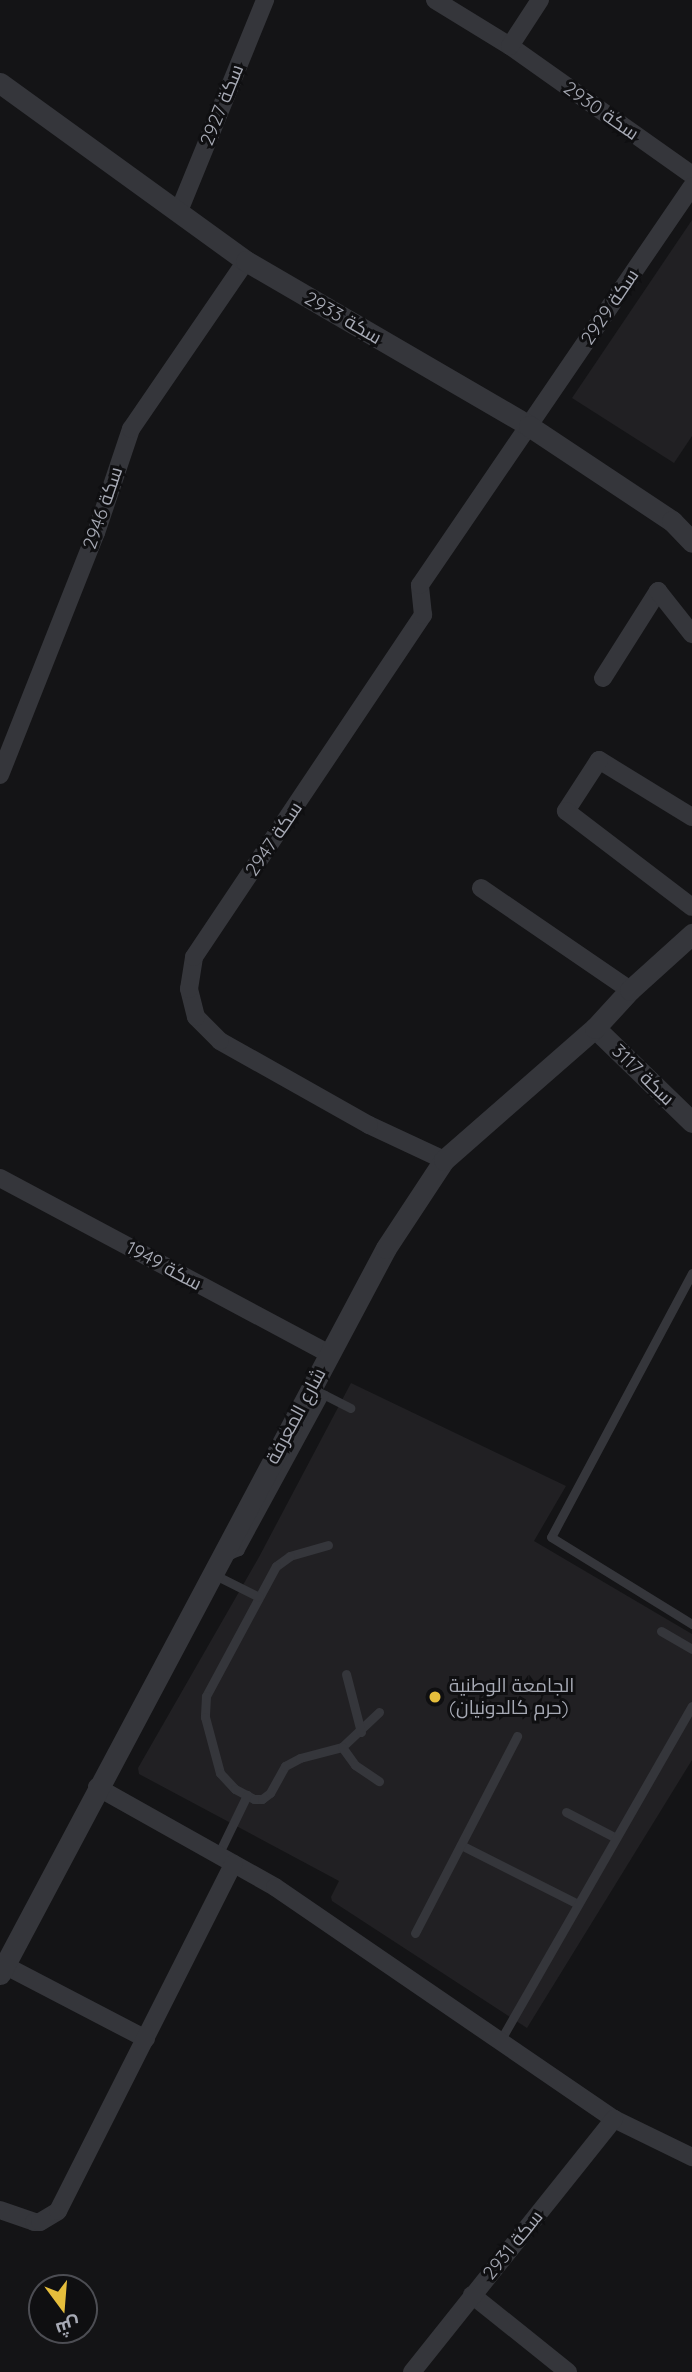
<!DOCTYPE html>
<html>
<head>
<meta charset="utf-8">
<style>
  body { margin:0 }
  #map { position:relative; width:692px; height:2372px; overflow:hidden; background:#141416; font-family:Quicksand,Cairo,sans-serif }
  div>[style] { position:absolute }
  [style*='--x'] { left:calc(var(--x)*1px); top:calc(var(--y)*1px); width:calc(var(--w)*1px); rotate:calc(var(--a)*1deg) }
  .built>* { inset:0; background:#212023 }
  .service>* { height:9px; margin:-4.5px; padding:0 4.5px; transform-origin:4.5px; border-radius:4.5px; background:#35363b }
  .minor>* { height:18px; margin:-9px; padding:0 9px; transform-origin:9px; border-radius:9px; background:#35363b }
  .tertiary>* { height:21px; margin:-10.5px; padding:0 10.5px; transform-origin:10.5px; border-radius:10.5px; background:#35363b }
  .dots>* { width:19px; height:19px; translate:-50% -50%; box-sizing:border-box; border:4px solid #0f0f11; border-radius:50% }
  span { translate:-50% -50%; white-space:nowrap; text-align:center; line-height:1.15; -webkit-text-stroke:6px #0f0f11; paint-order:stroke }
  .street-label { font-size:19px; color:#a7aab5 }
  .poi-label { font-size:19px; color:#a7aab5 }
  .left { translate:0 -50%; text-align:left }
  .north { position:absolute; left:28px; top:2274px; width:70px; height:70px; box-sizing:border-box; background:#0f0f11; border:2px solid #4c4d53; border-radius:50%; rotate:164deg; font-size:19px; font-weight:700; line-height:28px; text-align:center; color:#a7aab5 }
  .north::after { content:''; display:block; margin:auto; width:24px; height:32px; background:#e6be3c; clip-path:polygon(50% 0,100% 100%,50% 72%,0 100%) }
</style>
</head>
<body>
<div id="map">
  <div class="built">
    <div style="clip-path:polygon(692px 220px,692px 436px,674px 463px,572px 398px)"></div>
    <div style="clip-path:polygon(351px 1383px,566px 1486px,534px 1541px,692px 1634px,692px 1760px,527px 2028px,332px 1901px,331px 1897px,339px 1881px,139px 1774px,138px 1768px,259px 1557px)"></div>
  </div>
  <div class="service">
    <div style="--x:692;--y:1273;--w:299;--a:118.1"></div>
    <div style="--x:551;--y:1537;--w:166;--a:31.7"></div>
    <div style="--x:321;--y:1393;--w:33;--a:27"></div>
    <div style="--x:328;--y:1545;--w:40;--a:164"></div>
    <div style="--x:290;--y:1556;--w:17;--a:144"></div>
    <div style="--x:276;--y:1566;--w:148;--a:118.3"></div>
    <div style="--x:206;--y:1696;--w:21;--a:93"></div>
    <div style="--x:205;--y:1717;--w:58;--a:75"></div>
    <div style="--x:220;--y:1773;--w:22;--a:47"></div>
    <div style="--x:235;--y:1789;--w:21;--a:28"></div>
    <div style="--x:254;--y:1799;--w:8;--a:0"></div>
    <div style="--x:262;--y:1799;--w:10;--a:-37"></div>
    <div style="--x:270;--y:1793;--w:31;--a:-61"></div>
    <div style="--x:285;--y:1766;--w:17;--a:-28"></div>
    <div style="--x:300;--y:1758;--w:43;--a:-14.7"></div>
    <div style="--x:342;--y:1747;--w:51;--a:-43.4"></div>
    <div style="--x:225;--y:1551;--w:7;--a:27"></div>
    <div style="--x:231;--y:1554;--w:9;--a:-21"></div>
    <div style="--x:239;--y:1551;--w:178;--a:-61.4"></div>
    <div style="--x:213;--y:1574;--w:51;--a:26.6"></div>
    <div style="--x:661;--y:1631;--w:36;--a:30"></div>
    <div style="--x:346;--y:1674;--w:60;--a:75.5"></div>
    <div style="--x:342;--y:1747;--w:22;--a:54"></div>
    <div style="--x:355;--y:1765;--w:29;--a:34"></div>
    <div style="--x:566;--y:1812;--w:56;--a:27.5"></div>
    <div style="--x:461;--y:1845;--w:131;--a:26.8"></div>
    <div style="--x:218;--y:1855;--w:67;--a:-64.2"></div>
    <div style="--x:415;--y:1933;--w:222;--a:-62.6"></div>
    <div style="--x:500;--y:2041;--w:386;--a:-60.2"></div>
  </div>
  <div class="minor">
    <div style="--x:435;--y:0;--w:88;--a:31.5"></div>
    <div style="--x:510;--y:46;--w:223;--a:35.3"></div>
    <div style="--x:510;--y:46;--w:55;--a:-56.9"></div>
    <div style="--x:179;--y:211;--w:228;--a:-67.8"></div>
    <div style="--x:603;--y:678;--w:103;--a:-57.7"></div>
    <div style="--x:658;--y:591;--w:55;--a:51.7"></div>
    <div style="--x:0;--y:775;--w:260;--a:-68.4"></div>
    <div style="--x:96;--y:533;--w:110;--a:-71.4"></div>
    <div style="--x:131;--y:429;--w:204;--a:-55.6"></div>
    <div style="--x:692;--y:817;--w:109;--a:-148.5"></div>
    <div style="--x:599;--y:760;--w:61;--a:122.9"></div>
    <div style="--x:566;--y:811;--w:158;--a:37.3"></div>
    <div style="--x:481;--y:888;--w:181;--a:34.4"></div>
    <div style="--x:444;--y:1160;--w:83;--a:-155"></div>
    <div style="--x:369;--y:1125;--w:171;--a:-150.6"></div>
    <div style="--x:220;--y:1041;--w:34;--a:-135"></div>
    <div style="--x:196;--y:1017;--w:29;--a:-104"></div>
    <div style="--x:189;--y:989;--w:32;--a:-81"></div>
    <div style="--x:194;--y:957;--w:412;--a:-56.2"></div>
    <div style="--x:423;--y:615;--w:30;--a:-96"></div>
    <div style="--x:420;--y:585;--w:482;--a:-55.7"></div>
    <div style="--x:0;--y:1178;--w:373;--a:28.1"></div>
    <div style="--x:97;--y:1787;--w:204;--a:29.3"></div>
    <div style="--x:275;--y:1887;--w:411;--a:34.4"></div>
    <div style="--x:614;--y:2119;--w:87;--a:26"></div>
    <div style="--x:4;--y:1965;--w:160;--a:27.5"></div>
    <div style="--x:0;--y:2210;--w:36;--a:19"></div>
    <div style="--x:34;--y:2222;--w:6;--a:0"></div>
    <div style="--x:40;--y:2222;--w:21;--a:-31"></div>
    <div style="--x:58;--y:2211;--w:389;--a:-63.2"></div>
    <div style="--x:472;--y:2295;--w:123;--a:38.7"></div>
    <div style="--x:412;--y:2372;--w:324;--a:-51.4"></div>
  </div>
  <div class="tertiary">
    <div style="--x:0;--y:83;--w:304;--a:35.9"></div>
    <div style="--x:246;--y:261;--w:328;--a:30.2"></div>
    <div style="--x:529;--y:426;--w:172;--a:33.6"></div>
    <div style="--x:672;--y:521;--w:29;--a:46"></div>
    <div style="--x:595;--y:1028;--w:135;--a:44.1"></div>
    <div style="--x:0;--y:1974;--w:822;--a:-62"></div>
    <div style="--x:386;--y:1248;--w:105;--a:-56.6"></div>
    <div style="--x:444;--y:1160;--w:201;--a:-41.2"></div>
    <div style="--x:595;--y:1028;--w:52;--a:-47.4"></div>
    <div style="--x:630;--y:990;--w:84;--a:-42.1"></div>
  </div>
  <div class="dots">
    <div style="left:435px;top:1697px;background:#e6be3c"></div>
  </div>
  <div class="street-label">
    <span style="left:222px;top:105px;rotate:-68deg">سكة 2927</span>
    <span style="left:601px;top:111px;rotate:35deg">سكة 2930</span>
    <span style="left:610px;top:307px;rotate:-56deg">سكة 2929</span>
    <span style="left:343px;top:318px;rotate:30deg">سكة 2933</span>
    <span style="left:103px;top:508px;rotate:-71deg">سكة 2946</span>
    <span style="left:274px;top:839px;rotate:-56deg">سكة 2947</span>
    <span style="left:643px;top:1075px;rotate:44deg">سكة 3117</span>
    <span style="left:164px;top:1266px;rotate:28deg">سكة 1949</span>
    <span style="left:296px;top:1416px;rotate:-62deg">شارع المعرفة</span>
    <span style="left:513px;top:2245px;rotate:-51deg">سكة 2931</span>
  </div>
  <div class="poi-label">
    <span class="left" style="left:449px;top:1697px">الجامعة الوطنية<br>(حرم كالدونيان)</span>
  </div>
  <div class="north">ش</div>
</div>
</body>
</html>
